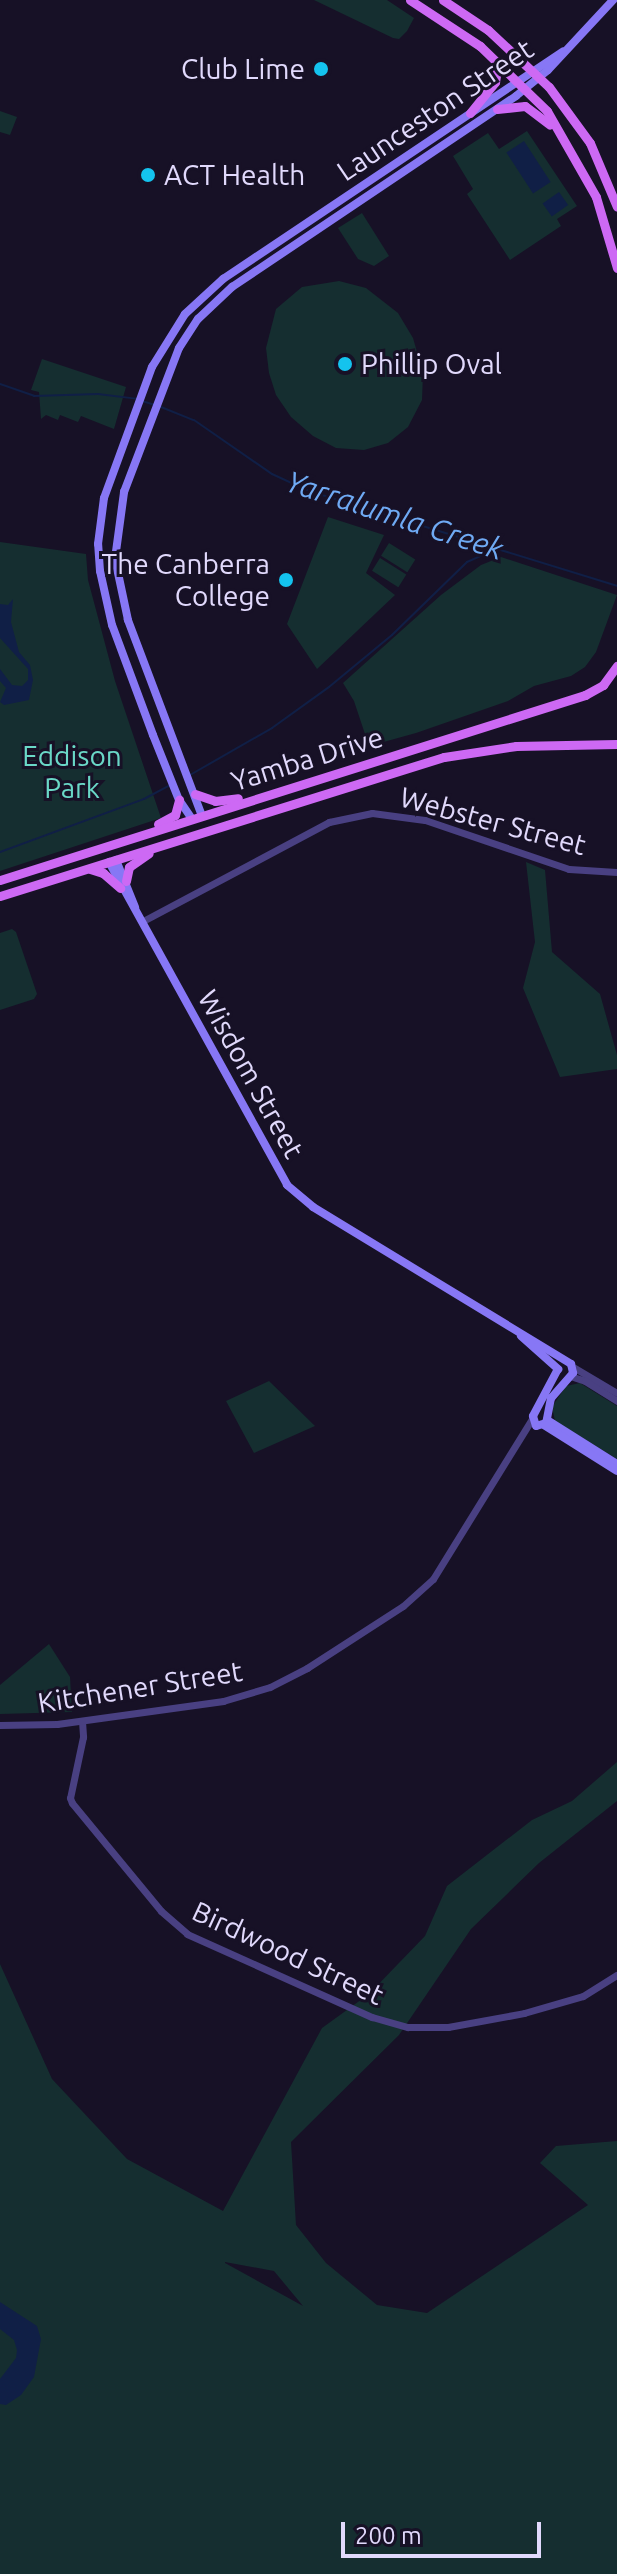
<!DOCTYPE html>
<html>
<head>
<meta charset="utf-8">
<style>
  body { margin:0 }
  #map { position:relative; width:617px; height:2574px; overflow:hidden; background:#171126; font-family:Ubuntu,sans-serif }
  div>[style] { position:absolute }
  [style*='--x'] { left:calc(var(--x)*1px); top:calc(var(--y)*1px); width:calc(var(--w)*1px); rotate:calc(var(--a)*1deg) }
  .green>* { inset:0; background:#152e30; transform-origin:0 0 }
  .water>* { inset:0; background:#101f46; transform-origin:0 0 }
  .stream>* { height:2px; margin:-1px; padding:0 1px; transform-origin:1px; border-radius:1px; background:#101f46 }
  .tertiary>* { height:7px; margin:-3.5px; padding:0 3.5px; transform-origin:3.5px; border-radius:3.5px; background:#494082 }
  .secondary>* { height:8px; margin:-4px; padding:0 4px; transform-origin:4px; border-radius:4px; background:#8777f5 }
  .primary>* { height:9px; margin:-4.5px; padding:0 4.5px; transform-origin:4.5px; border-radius:4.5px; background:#cd69f4 }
  .dots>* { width:22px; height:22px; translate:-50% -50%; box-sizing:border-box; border:4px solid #171126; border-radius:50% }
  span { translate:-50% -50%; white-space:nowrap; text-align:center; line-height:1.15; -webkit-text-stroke:6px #171126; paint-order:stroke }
  .poi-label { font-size:28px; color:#e1d9fc }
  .right { translate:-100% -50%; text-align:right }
  .left { translate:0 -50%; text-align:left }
  .street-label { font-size:28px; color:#e1d9fc }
  .park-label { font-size:28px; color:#6ad8c7 }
  .water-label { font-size:30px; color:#6faaf4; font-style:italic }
  .scale { position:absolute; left:341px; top:2522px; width:200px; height:36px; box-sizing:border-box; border:4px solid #e1d9fc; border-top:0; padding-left:10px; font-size:24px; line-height:28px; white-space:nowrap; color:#e1d9fc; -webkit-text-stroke:6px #171126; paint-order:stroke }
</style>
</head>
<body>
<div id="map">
  <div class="green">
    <div style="clip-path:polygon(314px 0,387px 0,414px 18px,407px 31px,399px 39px,393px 38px)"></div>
    <div style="clip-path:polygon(0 111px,17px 117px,10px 135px,0 132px)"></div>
    <div style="clip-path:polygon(527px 131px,577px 206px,557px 219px,561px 226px,510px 260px,467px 194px,473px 189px,453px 156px,488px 133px,499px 149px)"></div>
    <div style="clip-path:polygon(362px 213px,389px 256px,374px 266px,358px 259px,338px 228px)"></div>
    <div style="clip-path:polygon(339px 281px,366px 288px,398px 313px,413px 338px,423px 373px,422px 400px,408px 427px,388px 443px,364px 450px,336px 448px,313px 436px,291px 417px,276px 395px,269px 373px,266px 348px,276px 309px,302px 287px)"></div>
    <div style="clip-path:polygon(42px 359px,126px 387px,114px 429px,81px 416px,78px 422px,60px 415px,58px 420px,46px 415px,41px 419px,39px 392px,31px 390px)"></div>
    <div style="clip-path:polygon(328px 517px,384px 535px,366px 573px,395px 595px,317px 669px,287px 624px)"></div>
    <div style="clip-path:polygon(0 542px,86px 554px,88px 580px,115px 681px,161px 818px,0 871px)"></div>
    <div style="left:389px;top:543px;width:31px;height:15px;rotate:32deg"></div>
    <div style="clip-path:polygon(501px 557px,617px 595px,596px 652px,585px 667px,571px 676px,534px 686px,508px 701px,416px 733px,369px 746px,354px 701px,343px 683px,441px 595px,481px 565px)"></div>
    <div style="left:380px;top:558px;width:31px;height:15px;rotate:32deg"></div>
    <div style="clip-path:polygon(526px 862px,545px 870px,552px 952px,600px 994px,617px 1055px,617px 1069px,560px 1077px,523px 988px,535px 942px)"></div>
    <div style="clip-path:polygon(12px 929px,16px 932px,37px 994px,34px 999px,0 1010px,0 933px)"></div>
    <div style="clip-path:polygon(269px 1381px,315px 1426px,254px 1453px,226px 1401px)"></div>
    <div style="clip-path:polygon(580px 1383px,617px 1406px,617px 1459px,555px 1421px,552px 1407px,566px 1386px)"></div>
    <div style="clip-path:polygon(49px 1644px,70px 1677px,72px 1712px,0 1714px,0 1685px)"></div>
    <div style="clip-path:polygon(evenodd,617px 1762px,617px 1801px,539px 1863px,471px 1929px,399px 2035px,291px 2142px,296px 2225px,326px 2263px,377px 2305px,427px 2313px,588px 2205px,540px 2163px,556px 2146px,617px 2141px,617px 2574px,0 2574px,0 1964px,52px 2079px,127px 2159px,223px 2211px,322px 2028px,369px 1994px,425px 1936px,447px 1886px,532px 1820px,572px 1801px,617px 1762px,225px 2262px,274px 2271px,303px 2306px,225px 2263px,225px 2262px)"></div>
  </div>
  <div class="water">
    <div style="left:524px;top:141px;width:49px;height:21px;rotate:57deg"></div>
    <div style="left:559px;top:192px;width:16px;height:20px;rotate:55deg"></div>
    <div style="clip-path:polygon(13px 599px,11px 622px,19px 652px,30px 665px,33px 680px,29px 700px,4px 705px,0 702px,6px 688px,0 681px,0 669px,12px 685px,22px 686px,28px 680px,28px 669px,0 638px,0 604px,8px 605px)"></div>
    <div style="clip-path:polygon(0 2302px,37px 2326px,41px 2339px,34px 2377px,21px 2395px,6px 2405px,0 2404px,0 2379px,16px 2358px,17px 2350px,14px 2340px,0 2329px)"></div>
  </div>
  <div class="stream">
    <div style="--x:0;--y:384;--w:36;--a:19"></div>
    <div style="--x:34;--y:396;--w:64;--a:-1.8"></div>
    <div style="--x:98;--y:394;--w:38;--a:7"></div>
    <div style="--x:142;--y:401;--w:14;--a:17"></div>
    <div style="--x:161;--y:407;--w:35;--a:22"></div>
    <div style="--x:194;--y:420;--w:95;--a:34.7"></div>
    <div style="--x:272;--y:474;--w:41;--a:24.7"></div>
    <div style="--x:309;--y:491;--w:322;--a:17.1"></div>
    <div style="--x:190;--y:775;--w:95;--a:-29.8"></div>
    <div style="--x:272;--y:728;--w:70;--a:-35.7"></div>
    <div style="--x:329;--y:687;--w:82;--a:-39.5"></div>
    <div style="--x:392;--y:635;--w:105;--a:-44.2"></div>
    <div style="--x:467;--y:562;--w:30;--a:-24"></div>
    <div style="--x:0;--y:852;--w:153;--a:-20.2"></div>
    <div style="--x:144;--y:799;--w:30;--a:-28"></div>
  </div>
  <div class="tertiary">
    <div style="--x:143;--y:921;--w:211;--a:-28"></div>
    <div style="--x:329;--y:822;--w:44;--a:-11.8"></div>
    <div style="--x:372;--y:813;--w:53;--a:7.5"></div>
    <div style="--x:425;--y:820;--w:152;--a:18.8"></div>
    <div style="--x:569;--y:869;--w:48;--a:3.6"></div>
    <div style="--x:573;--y:1367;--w:51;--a:30.6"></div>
    <div style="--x:570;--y:1376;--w:16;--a:18"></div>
    <div style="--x:585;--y:1381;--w:38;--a:32"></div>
    <div style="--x:82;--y:1721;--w:16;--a:86"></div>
    <div style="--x:83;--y:1737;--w:62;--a:102"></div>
    <div style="--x:70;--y:1798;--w:5;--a:68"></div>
    <div style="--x:72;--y:1803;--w:140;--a:50.5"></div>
    <div style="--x:161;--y:1911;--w:35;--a:41"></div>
    <div style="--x:187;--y:1934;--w:203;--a:24.2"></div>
    <div style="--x:372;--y:2017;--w:37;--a:16"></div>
    <div style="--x:408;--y:2027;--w:40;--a:0"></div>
    <div style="--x:448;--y:2027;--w:77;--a:-10.4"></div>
    <div style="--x:524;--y:2013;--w:61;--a:-16.1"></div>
    <div style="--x:583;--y:1996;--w:40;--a:-32"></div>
    <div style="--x:0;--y:1725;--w:57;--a:-1"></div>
    <div style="--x:57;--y:1724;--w:168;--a:-7.9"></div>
    <div style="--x:223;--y:1701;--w:49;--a:-16.6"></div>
    <div style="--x:270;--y:1687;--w:42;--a:-27.2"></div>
    <div style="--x:307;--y:1668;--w:114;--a:-32.9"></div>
    <div style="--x:403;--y:1606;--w:40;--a:-42"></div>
    <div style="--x:433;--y:1579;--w:188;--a:-58.3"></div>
  </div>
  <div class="secondary">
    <div style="--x:202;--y:816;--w:210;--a:-110.7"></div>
    <div style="--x:128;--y:620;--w:62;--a:-102"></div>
    <div style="--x:115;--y:559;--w:68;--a:-82.3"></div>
    <div style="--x:124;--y:492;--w:154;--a:-69.1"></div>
    <div style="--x:179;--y:348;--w:35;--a:-57"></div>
    <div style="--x:198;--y:319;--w:47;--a:-43.3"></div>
    <div style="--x:232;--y:287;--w:342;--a:-33.9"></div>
    <div style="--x:516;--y:96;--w:41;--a:-39.1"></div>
    <div style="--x:548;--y:70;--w:96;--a:-47.1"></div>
    <div style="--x:192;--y:819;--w:23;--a:-124"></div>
    <div style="--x:179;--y:800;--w:70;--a:-111.8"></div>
    <div style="--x:153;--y:735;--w:117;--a:-110.4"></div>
    <div style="--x:112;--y:625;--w:55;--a:-102.5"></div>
    <div style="--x:100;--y:571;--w:27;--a:-94"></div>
    <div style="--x:98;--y:544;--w:46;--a:-82.6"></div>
    <div style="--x:104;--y:498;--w:140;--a:-69.9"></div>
    <div style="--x:152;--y:367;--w:62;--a:-58.1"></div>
    <div style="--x:185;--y:314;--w:52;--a:-42.6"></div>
    <div style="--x:223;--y:279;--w:409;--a:-33.8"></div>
    <div style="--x:116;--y:860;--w:51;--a:68"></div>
    <div style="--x:109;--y:862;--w:369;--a:61.1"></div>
    <div style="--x:287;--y:1185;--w:34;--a:40"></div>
    <div style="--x:313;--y:1207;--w:302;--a:31.3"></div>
    <div style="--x:571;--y:1364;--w:9;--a:77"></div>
    <div style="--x:573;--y:1373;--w:33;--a:131"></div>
    <div style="--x:551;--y:1398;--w:25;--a:101"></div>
    <div style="--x:546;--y:1423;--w:10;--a:163"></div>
    <div style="--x:536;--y:1426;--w:10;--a:-107"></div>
    <div style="--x:533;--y:1416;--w:53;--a:-62"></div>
    <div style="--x:521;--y:1336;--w:50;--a:41.7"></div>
    <div style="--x:547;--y:1420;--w:83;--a:32.2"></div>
    <div style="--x:544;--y:1425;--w:86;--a:32.2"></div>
  </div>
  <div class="primary">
    <div style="--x:410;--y:0;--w:84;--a:33.3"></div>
    <div style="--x:480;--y:46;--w:93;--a:44.1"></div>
    <div style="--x:547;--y:111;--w:99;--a:60.3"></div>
    <div style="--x:596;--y:197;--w:74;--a:73.5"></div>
    <div style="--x:443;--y:0;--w:54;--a:33.7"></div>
    <div style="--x:488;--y:30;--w:83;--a:43.1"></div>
    <div style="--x:549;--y:87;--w:69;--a:53.8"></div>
    <div style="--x:590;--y:143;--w:69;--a:67.1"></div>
    <div style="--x:497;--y:109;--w:28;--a:-6"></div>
    <div style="--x:525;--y:106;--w:31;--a:37"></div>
    <div style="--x:470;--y:113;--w:40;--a:-51"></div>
    <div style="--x:495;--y:82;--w:20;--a:-81"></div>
    <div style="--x:195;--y:794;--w:21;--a:19"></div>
    <div style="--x:215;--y:801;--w:23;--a:-7"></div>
    <div style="--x:158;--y:824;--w:19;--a:-28"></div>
    <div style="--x:175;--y:815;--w:16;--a:-75"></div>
    <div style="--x:90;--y:869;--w:14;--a:17"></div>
    <div style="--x:103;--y:873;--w:23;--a:41"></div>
    <div style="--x:0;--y:880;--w:614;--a:-17.55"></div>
    <div style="--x:585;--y:695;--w:21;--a:-29"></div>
    <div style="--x:603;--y:685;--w:24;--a:-54"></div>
    <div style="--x:126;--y:881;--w:14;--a:-78"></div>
    <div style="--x:129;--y:867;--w:24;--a:-35"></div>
    <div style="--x:0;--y:896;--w:465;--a:-17.4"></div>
    <div style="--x:444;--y:757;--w:73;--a:-8.7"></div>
    <div style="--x:516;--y:746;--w:101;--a:-1.1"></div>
  </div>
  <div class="dots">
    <div style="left:321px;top:69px;background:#14c3ee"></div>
    <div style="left:148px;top:175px;background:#14c3ee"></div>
    <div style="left:345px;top:364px;background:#14c3ee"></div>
    <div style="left:286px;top:580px;background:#14c3ee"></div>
  </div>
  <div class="poi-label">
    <span class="right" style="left:305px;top:69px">Club Lime</span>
    <span class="left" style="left:164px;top:175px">ACT Health</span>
    <span class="left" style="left:361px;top:364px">Phillip Oval</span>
    <span class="right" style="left:270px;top:580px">The Canberra<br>College</span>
  </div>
  <div class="street-label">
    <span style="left:435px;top:110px;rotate:-34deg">Launceston Street</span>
    <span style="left:307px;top:759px;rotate:-17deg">Yamba Drive</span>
    <span style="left:493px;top:821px;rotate:15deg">Webster Street</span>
    <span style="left:251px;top:1074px;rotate:61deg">Wisdom Street</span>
    <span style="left:140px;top:1687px;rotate:-9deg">Kitchener Street</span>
    <span style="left:288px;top:1953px;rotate:25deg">Birdwood Street</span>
  </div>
  <div class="park-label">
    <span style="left:72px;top:772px">Eddison<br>Park</span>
  </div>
  <div class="water-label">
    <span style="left:395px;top:515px;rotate:18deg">Yarralumla Creek</span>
  </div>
  <div class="scale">200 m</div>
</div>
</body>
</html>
